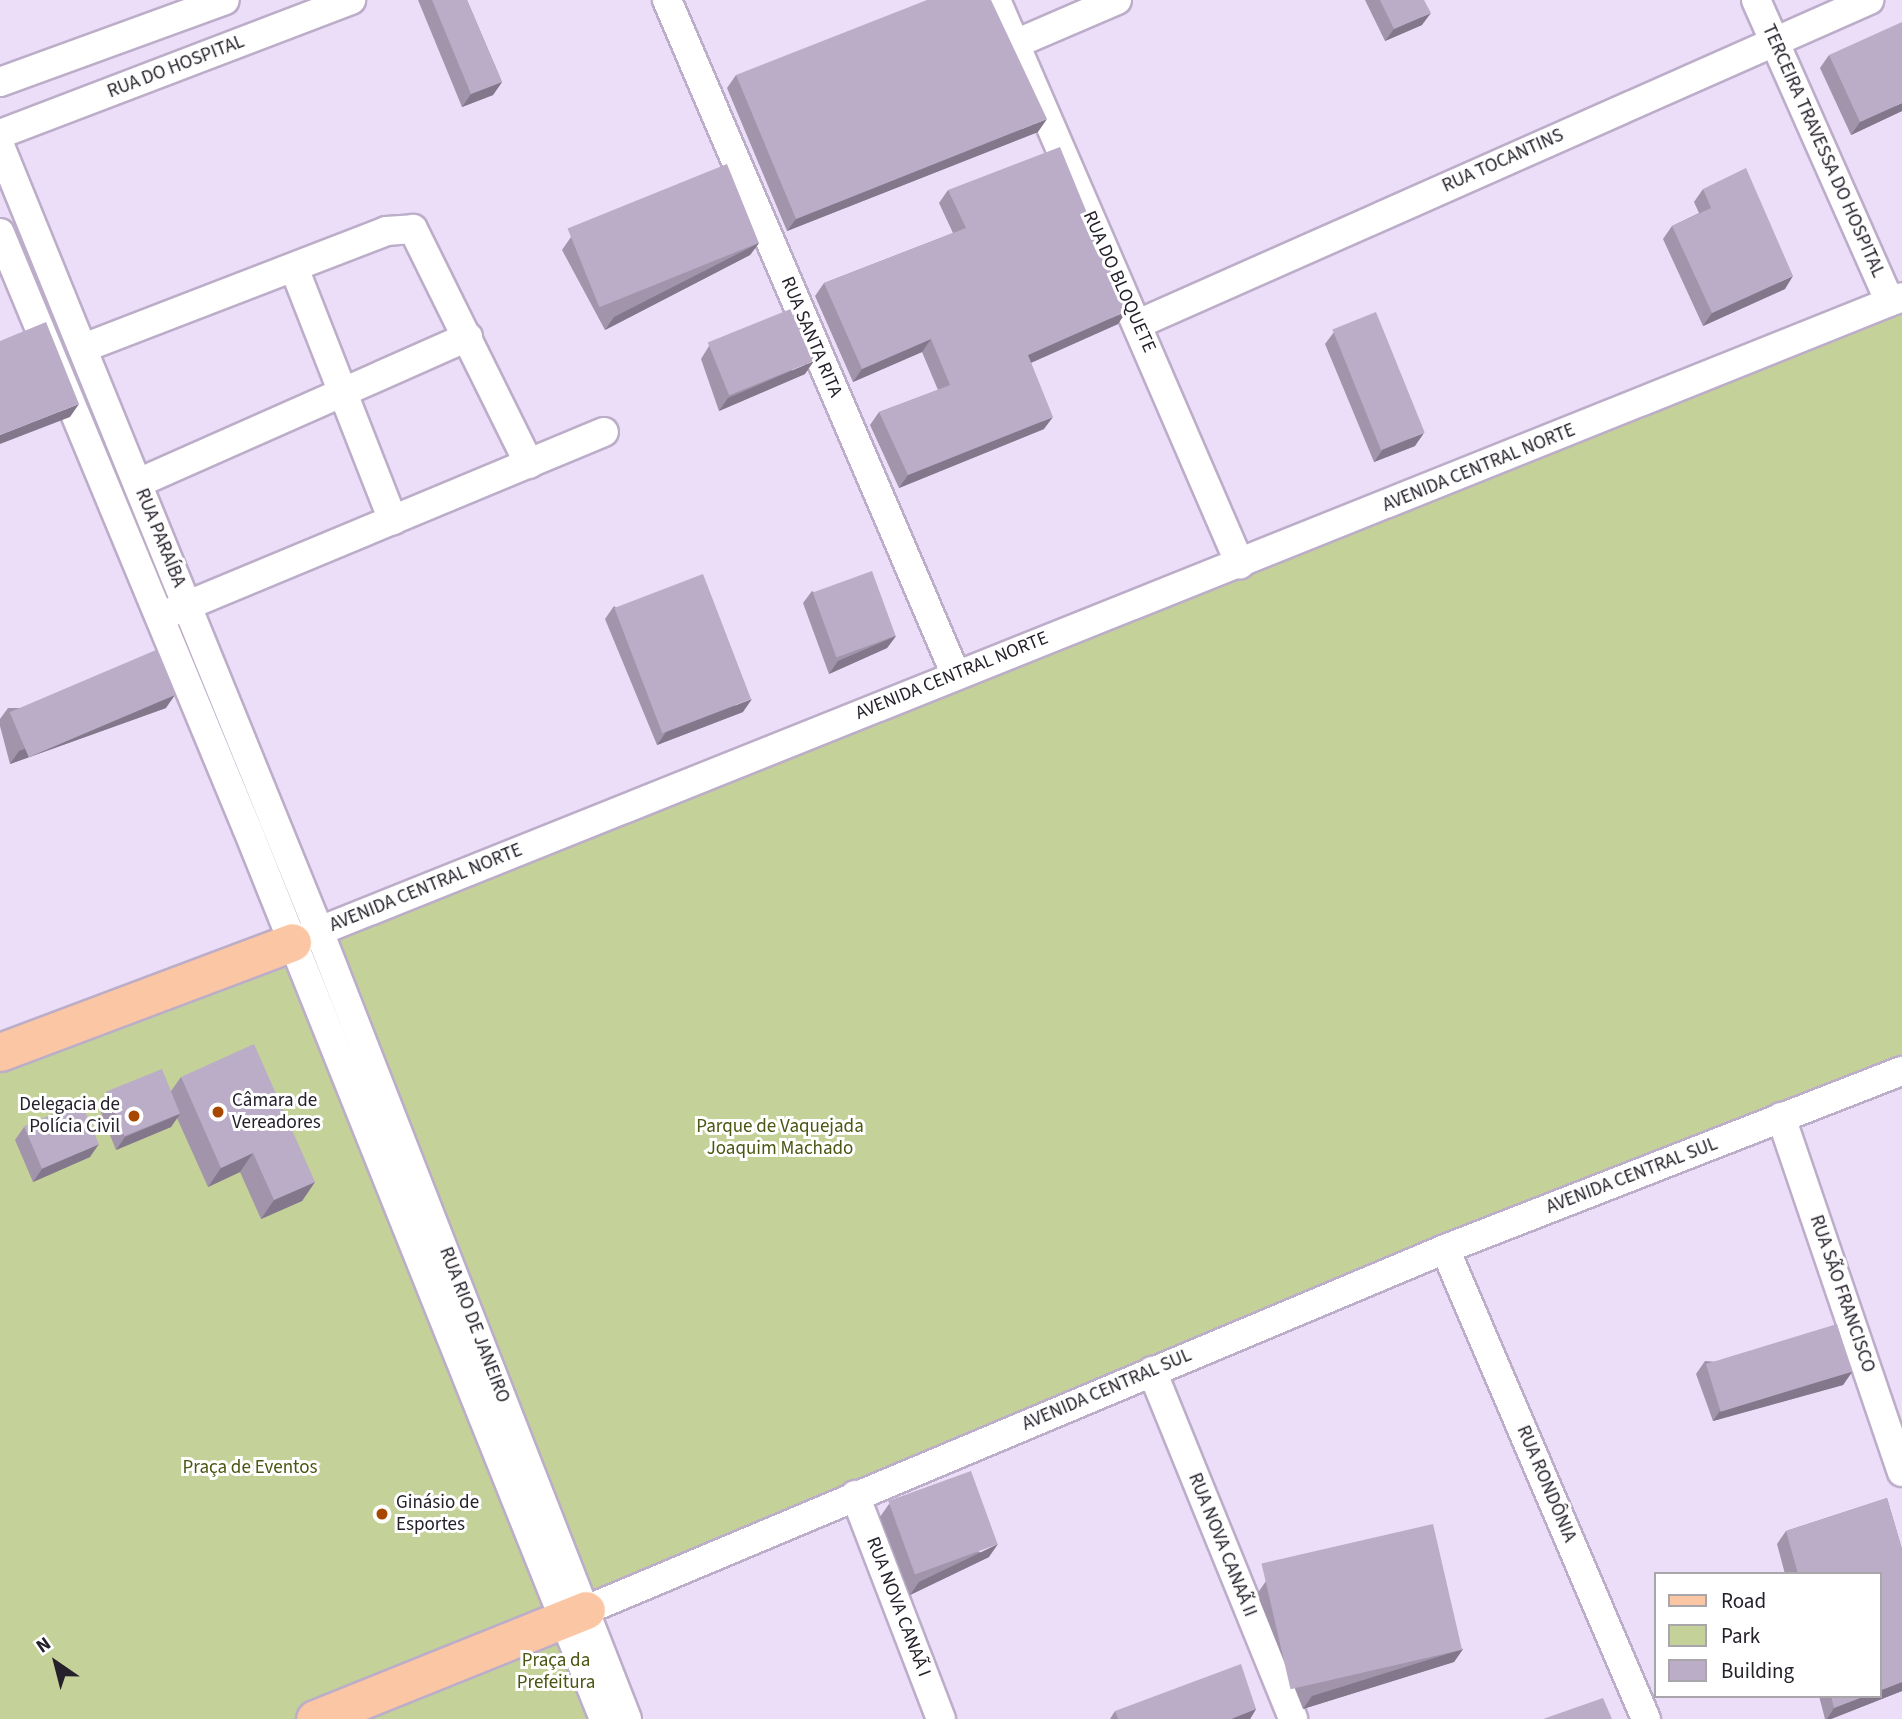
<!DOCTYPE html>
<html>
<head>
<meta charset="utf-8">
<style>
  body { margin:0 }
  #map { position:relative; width:1902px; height:1719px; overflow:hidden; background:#ecddf9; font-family:"Source Sans 3",sans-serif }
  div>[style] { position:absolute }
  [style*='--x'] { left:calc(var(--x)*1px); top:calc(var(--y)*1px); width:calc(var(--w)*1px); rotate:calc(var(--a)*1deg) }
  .green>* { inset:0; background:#c4d299 }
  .roads { filter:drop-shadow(2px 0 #bcadc8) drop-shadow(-2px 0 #bcadc8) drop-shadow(0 2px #bcadc8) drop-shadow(0 -2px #bcadc8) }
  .minor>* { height:28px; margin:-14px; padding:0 14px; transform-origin:14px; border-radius:14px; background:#fff }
  .major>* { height:37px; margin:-18.5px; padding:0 18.5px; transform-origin:18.5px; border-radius:18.5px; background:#fbc6a3 }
  .wall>* { inset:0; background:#a194ab }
  .shaded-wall>* { inset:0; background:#83788b }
  .building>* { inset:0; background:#bbacc7; transform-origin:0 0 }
  .dots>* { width:19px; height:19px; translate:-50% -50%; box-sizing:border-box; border:4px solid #fff; border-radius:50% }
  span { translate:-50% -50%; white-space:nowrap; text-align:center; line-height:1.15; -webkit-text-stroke:6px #fff; paint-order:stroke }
  .street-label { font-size:19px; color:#25202a }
  .poi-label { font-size:19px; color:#25202a }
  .left { translate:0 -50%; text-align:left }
  .right { translate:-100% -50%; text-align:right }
  .park-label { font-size:19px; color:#4a5611 }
  .legend { position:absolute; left:1654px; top:1572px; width:228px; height:126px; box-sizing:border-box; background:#fff; border:2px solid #a8a6aa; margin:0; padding:9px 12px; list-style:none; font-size:21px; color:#25202a }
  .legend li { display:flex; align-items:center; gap:14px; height:35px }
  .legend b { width:35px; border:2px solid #a8a6aa }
  .north { position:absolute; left:21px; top:1628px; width:70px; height:70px; -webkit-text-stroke:5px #fff; paint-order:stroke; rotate:325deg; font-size:19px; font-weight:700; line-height:28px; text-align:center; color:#25202a }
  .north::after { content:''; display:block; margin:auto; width:24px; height:32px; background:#25202a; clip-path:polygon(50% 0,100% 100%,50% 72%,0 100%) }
</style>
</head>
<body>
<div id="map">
  <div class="green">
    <div style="clip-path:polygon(1902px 297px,1902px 1075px,586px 1610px,627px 1719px,0 1719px,0 1060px)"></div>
  </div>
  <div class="roads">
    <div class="minor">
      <div style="--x:667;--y:0;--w:732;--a:66.83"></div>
      <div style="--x:996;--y:0;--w:615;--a:66.61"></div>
      <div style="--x:1756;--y:0;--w:330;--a:66.1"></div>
      <div style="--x:1015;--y:44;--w:111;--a:-23.3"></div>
      <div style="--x:0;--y:82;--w:239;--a:-20"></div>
      <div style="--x:0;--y:134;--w:376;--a:-20.9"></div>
      <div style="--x:0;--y:146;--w:847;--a:67.88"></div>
      <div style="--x:319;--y:931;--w:846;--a:68.65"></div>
      <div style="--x:0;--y:233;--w:644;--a:67.46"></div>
      <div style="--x:247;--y:828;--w:960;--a:68.17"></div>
      <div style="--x:294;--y:268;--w:271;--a:68.6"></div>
      <div style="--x:1138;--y:324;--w:800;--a:-23.9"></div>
      <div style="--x:86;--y:347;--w:322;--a:-21.1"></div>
      <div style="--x:386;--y:231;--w:27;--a:-4"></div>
      <div style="--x:413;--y:229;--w:262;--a:63.7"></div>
      <div style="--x:138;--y:483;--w:361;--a:-23.9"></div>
      <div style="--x:169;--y:613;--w:471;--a:-22.6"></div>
      <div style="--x:292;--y:942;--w:1734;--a:-21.83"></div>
      <div style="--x:1781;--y:1117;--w:375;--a:71.2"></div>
      <div style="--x:1445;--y:1249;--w:511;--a:66.85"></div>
      <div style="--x:1152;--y:1371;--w:375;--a:67.9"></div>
      <div style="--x:855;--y:1495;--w:240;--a:69"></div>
      <div style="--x:586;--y:1610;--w:932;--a:-22.79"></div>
      <div style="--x:1445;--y:1249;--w:490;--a:-21.3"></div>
    </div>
    <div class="major">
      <div style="--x:0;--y:1052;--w:312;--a:-20.6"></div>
      <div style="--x:315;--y:1719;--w:292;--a:-21.9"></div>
    </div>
  </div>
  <div class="wall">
    <div style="clip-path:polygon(418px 0,467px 0,502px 82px,493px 95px,462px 107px)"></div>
    <div style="clip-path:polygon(1365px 0,1424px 0,1422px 25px,1385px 41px)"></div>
    <div style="clip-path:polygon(1829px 55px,1902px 111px,1851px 135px,1820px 68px)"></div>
    <div style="clip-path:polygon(736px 75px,1038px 132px,787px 231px,727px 88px)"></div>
    <div style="clip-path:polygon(1703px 189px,1785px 289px,1703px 326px,1663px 239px,1672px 226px,1699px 213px,1694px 202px)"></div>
    <div style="clip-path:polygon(948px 190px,1118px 324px,1031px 363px,1044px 429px,899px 488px,870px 425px,879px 412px,938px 390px,922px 352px,853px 382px,815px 296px,824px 283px,953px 233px,939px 203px)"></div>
    <div style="clip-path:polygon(571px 237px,759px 243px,750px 255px,605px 330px,562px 250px)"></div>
    <div style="clip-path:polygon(1334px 332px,1415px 446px,1374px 462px,1325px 344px)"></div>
    <div style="clip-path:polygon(709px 346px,805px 374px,719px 411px,701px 359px)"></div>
    <div style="clip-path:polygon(812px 591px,896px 636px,887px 648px,829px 674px,803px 603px)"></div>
    <div style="clip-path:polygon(614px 606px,743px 712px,657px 745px,605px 619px)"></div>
    <div style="clip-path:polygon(8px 708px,166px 708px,10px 764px,0 726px,0 719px)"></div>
    <div style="clip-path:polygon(181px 1077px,315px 1182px,302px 1201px,261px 1219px,240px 1172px,208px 1187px,177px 1118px,171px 1127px,116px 1150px,98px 1105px,107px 1092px,171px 1091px)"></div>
    <div style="clip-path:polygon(24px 1127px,90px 1157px,33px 1182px,15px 1140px)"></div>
    <div style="clip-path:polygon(1705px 1361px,1852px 1372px,1843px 1385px,1713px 1421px,1696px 1374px)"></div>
    <div style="clip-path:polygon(1887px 1498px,1902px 1549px,1902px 1691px,1831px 1719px,1825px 1719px,1819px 1696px,1879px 1696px,1879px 1574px,1785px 1574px,1777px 1544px,1786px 1531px)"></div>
    <div style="clip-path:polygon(889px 1504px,989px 1557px,910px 1595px,880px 1517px)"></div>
    <div style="clip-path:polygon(1266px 1581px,1463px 1649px,1454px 1662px,1303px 1709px,1257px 1594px)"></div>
    <div style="clip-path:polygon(1256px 1709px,1250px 1719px,1110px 1719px,1115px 1711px)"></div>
  </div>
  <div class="shaded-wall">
    <div style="clip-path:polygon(1431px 13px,1422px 25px,1385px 41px,1394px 29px)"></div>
    <div style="clip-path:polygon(502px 82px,493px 95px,462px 107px,471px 94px)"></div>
    <div style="clip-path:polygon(1902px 103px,1902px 111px,1851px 135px,1860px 122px)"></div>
    <div style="clip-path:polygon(1047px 119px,1038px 132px,787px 231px,796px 219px)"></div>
    <div style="clip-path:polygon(759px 243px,750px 255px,605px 330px,614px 317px)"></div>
    <div style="clip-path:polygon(1793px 276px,1785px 289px,1703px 326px,1712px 313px)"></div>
    <div style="clip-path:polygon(1127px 311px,1118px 324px,1019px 368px,1028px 355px)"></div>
    <div style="clip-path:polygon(931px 339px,922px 352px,853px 382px,862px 369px)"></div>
    <div style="clip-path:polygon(814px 361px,805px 374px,719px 411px,728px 398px)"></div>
    <div style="clip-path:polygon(79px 404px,70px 417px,0 444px,0 435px)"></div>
    <div style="clip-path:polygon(1053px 417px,1044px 429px,899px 488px,908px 475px)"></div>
    <div style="clip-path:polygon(1424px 433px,1415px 446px,1374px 462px,1383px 449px)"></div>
    <div style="clip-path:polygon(896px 636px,887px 648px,829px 674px,838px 661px)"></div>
    <div style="clip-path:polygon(175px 695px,166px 708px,10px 764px,19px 751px)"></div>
    <div style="clip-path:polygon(752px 699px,743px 712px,657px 745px,666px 732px)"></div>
    <div style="clip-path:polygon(180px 1114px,171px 1127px,116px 1150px,125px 1137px)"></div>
    <div style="clip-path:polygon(99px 1144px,90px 1157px,33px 1182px,42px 1169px)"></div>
    <div style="clip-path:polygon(253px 1153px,240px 1172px,208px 1187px,221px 1168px)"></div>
    <div style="clip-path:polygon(315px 1182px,302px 1201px,261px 1219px,274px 1200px)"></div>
    <div style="clip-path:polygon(1852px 1372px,1843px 1385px,1713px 1421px,1722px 1408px)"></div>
    <div style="clip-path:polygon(998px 1544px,989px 1557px,910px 1595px,919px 1582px)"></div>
    <div style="clip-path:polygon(1463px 1649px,1454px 1662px,1303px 1709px,1312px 1696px)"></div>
    <div style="clip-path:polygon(1902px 1682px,1902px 1691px,1831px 1719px,1827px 1719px,1834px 1708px,1865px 1696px,1879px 1696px,1879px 1691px)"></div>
    <div style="clip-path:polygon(1256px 1709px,1250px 1719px,1231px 1719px)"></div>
  </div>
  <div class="building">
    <div style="clip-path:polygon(432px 0,467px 0,502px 82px,471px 94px)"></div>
    <div style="clip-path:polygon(927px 0,991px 0,1047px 119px,796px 219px,736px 75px)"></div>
    <div style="clip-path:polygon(1380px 0,1424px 0,1431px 13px,1394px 29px)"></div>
    <div style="clip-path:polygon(1902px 22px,1902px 103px,1860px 122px,1829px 55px)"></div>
    <div style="clip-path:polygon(1060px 147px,1127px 311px,1028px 355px,1053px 417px,908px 475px,879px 412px,950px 385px,931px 339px,862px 369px,824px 283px,966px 228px,948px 190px)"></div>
    <div style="left:727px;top:164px;width:85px;height:172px;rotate:68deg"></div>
    <div style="clip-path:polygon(1746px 168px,1793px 276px,1712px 313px,1672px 226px,1711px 208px,1703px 189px)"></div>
    <div style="left:793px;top:308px;width:57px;height:92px;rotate:68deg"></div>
    <div style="left:1376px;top:312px;width:130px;height:47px;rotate:68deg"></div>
    <div style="clip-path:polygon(46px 322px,79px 404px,0 435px,0 341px)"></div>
    <div style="left:872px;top:571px;width:69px;height:63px;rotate:70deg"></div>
    <div style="left:703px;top:574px;width:134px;height:95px;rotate:69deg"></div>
    <div style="left:156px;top:650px;width:49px;height:159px;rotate:67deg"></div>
    <div style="clip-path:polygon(254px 1044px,315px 1182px,274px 1200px,253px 1153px,221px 1168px,181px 1077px)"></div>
    <div style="left:162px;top:1069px;width:48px;height:60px;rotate:68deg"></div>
    <div style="left:81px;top:1102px;width:46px;height:62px;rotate:67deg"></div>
    <div style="left:1837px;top:1324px;width:50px;height:137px;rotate:73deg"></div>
    <div style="left:971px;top:1471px;width:78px;height:88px;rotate:70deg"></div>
    <div style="clip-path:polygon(1887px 1498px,1902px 1549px,1902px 1682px,1879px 1691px,1879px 1574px,1798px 1574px,1786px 1531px)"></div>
    <div style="left:1433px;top:1524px;width:129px;height:176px;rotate:77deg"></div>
    <div style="clip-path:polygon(1241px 1664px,1256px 1709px,1231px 1719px,1118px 1719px,1115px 1711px)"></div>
    <div style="clip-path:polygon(1831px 1696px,1865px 1696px,1834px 1708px)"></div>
    <div style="clip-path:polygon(1603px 1698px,1612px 1719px,1543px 1719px)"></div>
  </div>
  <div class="dots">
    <div style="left:218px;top:1112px;background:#a74700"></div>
    <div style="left:134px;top:1116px;background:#a74700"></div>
    <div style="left:382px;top:1514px;background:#a74700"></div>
  </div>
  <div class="street-label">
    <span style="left:176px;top:67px;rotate:-21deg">RUA DO HOSPITAL</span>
    <span style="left:1823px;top:151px;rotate:66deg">TERCEIRA TRAVESSA DO HOSPITAL</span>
    <span style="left:1503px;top:161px;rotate:-24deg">RUA TOCANTINS</span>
    <span style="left:1119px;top:282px;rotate:66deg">RUA DO BLOQUETE</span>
    <span style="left:811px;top:337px;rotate:67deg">RUA SANTA RITA</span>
    <span style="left:1479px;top:468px;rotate:-22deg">AVENIDA CENTRAL NORTE</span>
    <span style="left:160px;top:538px;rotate:68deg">RUA PARAÍBA</span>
    <span style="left:952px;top:676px;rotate:-22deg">AVENIDA CENTRAL NORTE</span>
    <span style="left:426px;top:888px;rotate:-22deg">AVENIDA CENTRAL NORTE</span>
    <span style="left:1632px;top:1176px;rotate:-21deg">AVENIDA CENTRAL SUL</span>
    <span style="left:1842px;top:1294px;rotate:71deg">RUA SÃO FRANCISCO</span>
    <span style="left:474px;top:1325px;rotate:69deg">RUA RIO DE JANEIRO</span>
    <span style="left:1107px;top:1390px;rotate:-23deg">AVENIDA CENTRAL SUL</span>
    <span style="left:1546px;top:1484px;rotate:67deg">RUA RONDÔNIA</span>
    <span style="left:1222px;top:1545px;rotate:68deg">RUA NOVA CANAÃ II</span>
    <span style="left:898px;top:1607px;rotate:69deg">RUA NOVA CANAÃ I</span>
  </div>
  <div class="poi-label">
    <span class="left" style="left:232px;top:1112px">Câmara de<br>Vereadores</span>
    <span class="right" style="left:120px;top:1116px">Delegacia de<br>Polícia Civil</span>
    <span class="left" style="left:396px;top:1514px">Ginásio de<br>Esportes</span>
  </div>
  <div class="park-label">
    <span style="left:780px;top:1138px">Parque de Vaquejada<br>Joaquim Machado</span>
    <span style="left:250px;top:1468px">Praça de Eventos</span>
    <span style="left:556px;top:1672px">Praça da<br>Prefeitura</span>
  </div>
  <ul class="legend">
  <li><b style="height:9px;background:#fbc6a3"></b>Road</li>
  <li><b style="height:19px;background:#c4d299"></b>Park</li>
  <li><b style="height:19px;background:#bbacc7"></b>Building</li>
  </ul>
  <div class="north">N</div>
</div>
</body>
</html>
